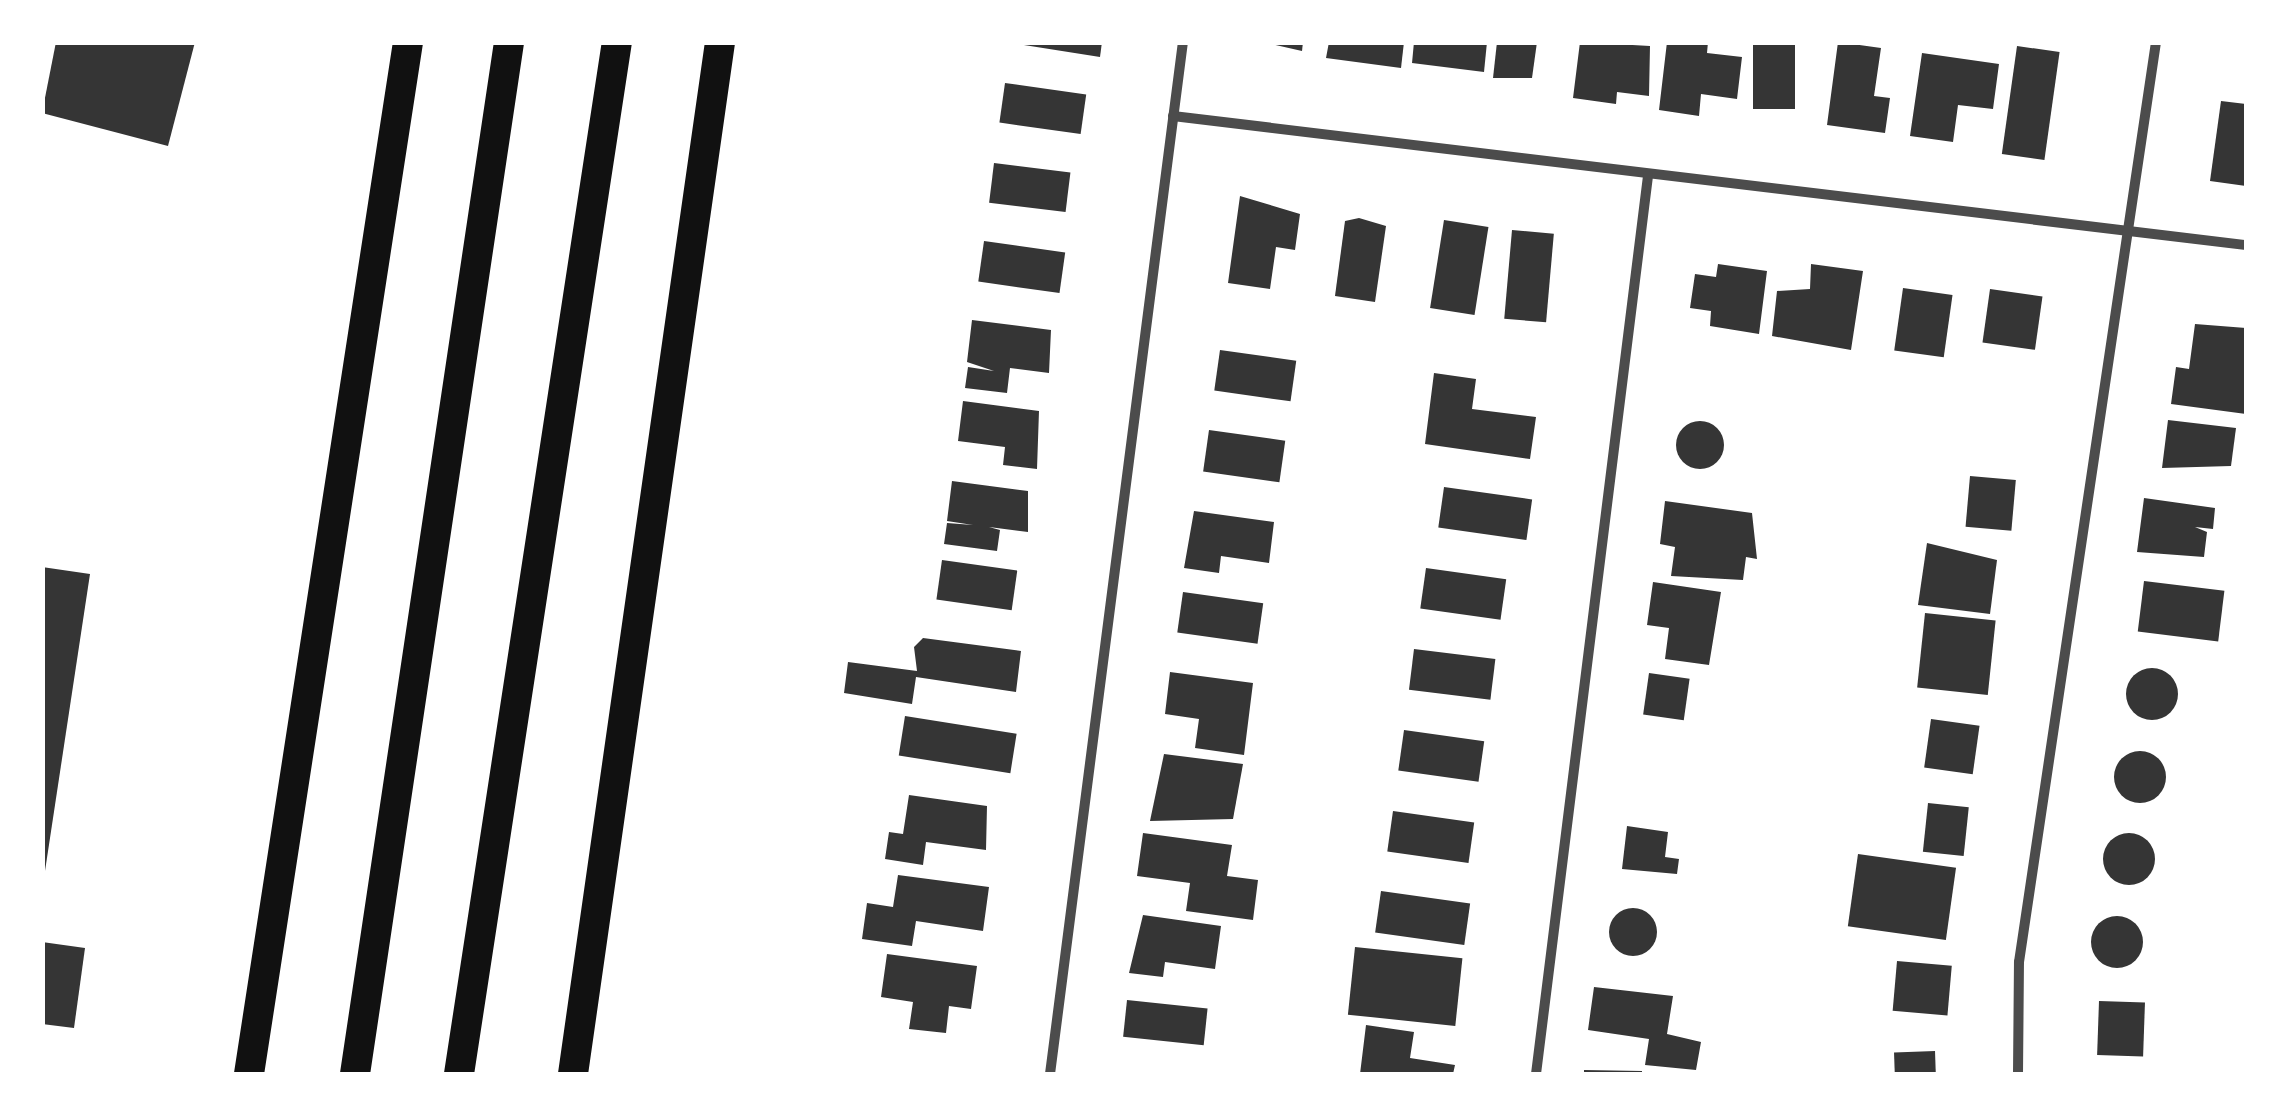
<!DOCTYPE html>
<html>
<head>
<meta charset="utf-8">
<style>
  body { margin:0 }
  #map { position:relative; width:2289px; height:1117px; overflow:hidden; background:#fff; font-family:Roboto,sans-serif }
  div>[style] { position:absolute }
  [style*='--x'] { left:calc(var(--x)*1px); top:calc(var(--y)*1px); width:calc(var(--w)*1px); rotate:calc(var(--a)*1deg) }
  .building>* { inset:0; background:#353535; transform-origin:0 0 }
  .round { border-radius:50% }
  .minor>* { height:10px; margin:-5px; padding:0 5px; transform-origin:5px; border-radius:5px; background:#4c4c4c }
  .motorway>* { height:30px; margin:-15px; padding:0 15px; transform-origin:15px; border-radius:15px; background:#111 }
  span { translate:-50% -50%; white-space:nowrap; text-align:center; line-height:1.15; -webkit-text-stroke:10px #fff; paint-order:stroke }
  .frame { position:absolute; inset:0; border:45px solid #fff; pointer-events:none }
</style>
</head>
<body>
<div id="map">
  <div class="building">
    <div style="clip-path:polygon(56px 42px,195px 42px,168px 146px,42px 113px)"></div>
    <div style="clip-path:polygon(1005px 42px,1102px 42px,1100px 57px)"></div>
    <div style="clip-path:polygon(1262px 42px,1303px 42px,1302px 51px)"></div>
    <div style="clip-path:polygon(1329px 42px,1404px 42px,1401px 68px,1326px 58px)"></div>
    <div style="clip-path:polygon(1414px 42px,1487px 42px,1484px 72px,1412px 63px)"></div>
    <div style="clip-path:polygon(1497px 42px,1537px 42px,1532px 78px,1493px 78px)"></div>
    <div style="clip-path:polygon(1580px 42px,1650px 46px,1649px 96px,1617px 92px,1616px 104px,1573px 98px)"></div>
    <div style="clip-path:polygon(1667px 42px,1708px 42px,1707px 53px,1742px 57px,1737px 99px,1701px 94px,1699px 116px,1659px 110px)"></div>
    <div style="left:1753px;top:42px;width:42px;height:67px"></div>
    <div style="clip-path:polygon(1838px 42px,1881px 48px,1874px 96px,1890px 98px,1885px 133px,1827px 125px)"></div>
    <div style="left:2017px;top:46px;width:43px;height:109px;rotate:8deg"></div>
    <div style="clip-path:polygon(1922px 53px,1999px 64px,1993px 109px,1958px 105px,1953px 142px,1910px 136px)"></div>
    <div style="left:1005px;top:83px;width:82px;height:40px;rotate:8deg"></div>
    <div style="clip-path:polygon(2221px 101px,2246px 104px,2246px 186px,2210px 181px)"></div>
    <div style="left:994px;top:163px;width:77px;height:40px;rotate:7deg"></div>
    <div style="clip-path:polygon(1240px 196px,1300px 214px,1295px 250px,1276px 247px,1270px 289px,1228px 283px)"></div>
    <div style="clip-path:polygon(1359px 218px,1386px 226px,1375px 302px,1335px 296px,1345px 221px)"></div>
    <div style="left:1444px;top:220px;width:45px;height:89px;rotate:9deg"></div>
    <div style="left:1512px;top:230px;width:42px;height:89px;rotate:5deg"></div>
    <div style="left:984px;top:241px;width:82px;height:41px;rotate:8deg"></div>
    <div style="clip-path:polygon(1718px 264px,1767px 271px,1759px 334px,1710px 326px,1711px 311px,1690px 308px,1695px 274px,1716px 277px)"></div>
    <div style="clip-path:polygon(1811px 264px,1863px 271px,1851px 350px,1772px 336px,1777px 291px,1810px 289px)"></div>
    <div style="left:1903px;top:288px;width:50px;height:63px;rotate:8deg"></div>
    <div style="left:1990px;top:289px;width:53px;height:54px;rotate:8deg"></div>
    <div style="clip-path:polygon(972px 320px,1051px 330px,1049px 373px,1010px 368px,1007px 393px,965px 388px,968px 367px,994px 371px,967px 362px)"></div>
    <div style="clip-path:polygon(2195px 324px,2246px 328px,2246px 414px,2171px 404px,2176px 367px,2189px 369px)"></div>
    <div style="left:1220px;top:350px;width:77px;height:41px;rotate:8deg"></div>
    <div style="clip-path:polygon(1434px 373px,1476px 379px,1472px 409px,1536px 417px,1530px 459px,1425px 444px)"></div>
    <div style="clip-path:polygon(963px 401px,1039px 411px,1037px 469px,1003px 465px,1005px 447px,958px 441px)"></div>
    <div style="clip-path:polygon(2168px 420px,2236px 428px,2231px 466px,2162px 468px)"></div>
    <div class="round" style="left:1676px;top:421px;width:48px;height:48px"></div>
    <div style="left:1209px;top:430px;width:77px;height:42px;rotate:8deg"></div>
    <div style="left:1970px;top:476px;width:46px;height:51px;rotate:5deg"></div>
    <div style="clip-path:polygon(952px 481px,1028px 491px,1028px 532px,989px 527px,1000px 530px,997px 551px,944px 544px,947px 523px,973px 525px,947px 521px)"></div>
    <div style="left:1444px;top:487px;width:89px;height:41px;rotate:8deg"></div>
    <div style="clip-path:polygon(2144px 498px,2215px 508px,2213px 529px,2195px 527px,2207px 532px,2204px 557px,2137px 552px)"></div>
    <div style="clip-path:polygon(1665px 501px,1752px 513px,1757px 559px,1746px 557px,1743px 580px,1671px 576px,1675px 547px,1660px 544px)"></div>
    <div style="clip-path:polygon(1194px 511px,1274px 522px,1269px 563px,1221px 556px,1219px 573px,1184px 568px)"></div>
    <div style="clip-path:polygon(1927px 543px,1997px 560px,1990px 614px,1918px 605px)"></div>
    <div style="left:942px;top:560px;width:76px;height:40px;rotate:8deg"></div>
    <div style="clip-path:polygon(42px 567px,90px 574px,45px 871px,42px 871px)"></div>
    <div style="left:1426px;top:568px;width:81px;height:41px;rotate:8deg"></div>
    <div style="left:2144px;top:581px;width:81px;height:51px;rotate:7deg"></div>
    <div style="clip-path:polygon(1653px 582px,1721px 592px,1709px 665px,1665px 659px,1669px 628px,1647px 625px)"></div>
    <div style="left:1183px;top:592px;width:81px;height:41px;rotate:8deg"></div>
    <div style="left:1925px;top:613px;width:71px;height:75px;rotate:6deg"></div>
    <div style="clip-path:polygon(923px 638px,1021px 651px,1016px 692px,916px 677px,912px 704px,844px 693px,848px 662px,917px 671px,914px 647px)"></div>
    <div style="left:1414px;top:649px;width:82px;height:41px;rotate:7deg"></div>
    <div class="round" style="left:2126px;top:668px;width:52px;height:52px"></div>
    <div style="clip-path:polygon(1170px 672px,1253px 683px,1244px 755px,1195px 748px,1199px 719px,1165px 714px)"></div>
    <div style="left:1649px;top:673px;width:41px;height:42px;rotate:8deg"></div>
    <div style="left:905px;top:716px;width:113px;height:40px;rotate:9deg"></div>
    <div style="left:1931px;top:719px;width:49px;height:49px;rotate:8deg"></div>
    <div style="left:1404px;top:730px;width:81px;height:41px;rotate:8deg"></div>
    <div class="round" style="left:2114px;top:751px;width:52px;height:52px"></div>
    <div style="clip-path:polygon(1164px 754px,1243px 764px,1233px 819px,1150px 821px)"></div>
    <div style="clip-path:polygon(909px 795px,987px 806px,986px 850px,926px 842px,923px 865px,885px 859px,889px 832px,903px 834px)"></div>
    <div style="left:1928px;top:803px;width:41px;height:49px;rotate:6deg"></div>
    <div style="left:1393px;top:811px;width:82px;height:41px;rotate:8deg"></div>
    <div style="clip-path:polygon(1627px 826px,1668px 832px,1665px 857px,1679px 859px,1677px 874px,1622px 869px)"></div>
    <div style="clip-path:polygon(1143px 833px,1232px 845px,1227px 876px,1258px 880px,1253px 920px,1186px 911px,1190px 883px,1137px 876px)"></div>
    <div class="round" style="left:2103px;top:833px;width:52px;height:52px"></div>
    <div style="left:1858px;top:854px;width:99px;height:73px;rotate:8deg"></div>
    <div style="clip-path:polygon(898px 875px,989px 887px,983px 931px,916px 921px,912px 946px,862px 939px,867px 903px,893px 907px)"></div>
    <div style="left:1381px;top:891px;width:90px;height:42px;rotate:8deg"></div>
    <div class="round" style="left:1609px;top:908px;width:48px;height:48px"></div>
    <div style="clip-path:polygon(1143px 915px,1221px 926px,1215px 969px,1165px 962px,1163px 977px,1129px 973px)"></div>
    <div class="round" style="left:2091px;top:916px;width:52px;height:52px"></div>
    <div style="clip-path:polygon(42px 942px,85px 948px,74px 1028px,42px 1024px)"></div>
    <div style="left:1355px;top:947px;width:108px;height:68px;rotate:6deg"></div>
    <div style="clip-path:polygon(887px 954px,977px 966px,971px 1009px,949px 1006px,946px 1033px,909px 1029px,913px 1002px,881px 997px)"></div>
    <div style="left:1897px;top:961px;width:55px;height:50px;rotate:5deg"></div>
    <div style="clip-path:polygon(1594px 987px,1673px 996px,1667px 1034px,1701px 1042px,1696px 1070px,1645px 1065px,1649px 1039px,1588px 1030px)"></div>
    <div style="left:1127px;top:1000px;width:81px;height:37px;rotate:6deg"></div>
    <div style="left:2099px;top:1001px;width:46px;height:54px;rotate:2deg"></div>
    <div style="clip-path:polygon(1366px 1025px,1414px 1032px,1410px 1058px,1455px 1065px,1453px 1074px,1360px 1074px)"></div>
    <div style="left:1935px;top:1051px;width:23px;height:41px;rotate:88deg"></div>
    <div style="clip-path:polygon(1584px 1070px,1642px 1071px,1642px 1074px,1584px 1074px)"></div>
  </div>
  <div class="minor">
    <div style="--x:1173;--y:116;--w:1081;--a:6.86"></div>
    <div style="--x:1050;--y:1074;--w:1041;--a:-82.66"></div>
    <div style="--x:1536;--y:1074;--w:905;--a:-82.89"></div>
    <div style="--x:2018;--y:1074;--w:112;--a:-89.5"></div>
    <div style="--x:2019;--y:962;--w:930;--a:-81.53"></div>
  </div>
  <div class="motorway">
    <div style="--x:249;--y:1074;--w:1044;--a:-81.24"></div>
    <div style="--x:355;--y:1074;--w:1043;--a:-81.51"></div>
    <div style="--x:459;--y:1074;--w:1044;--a:-81.3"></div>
    <div style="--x:573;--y:1074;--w:1042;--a:-81.89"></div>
  </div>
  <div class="frame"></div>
</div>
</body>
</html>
